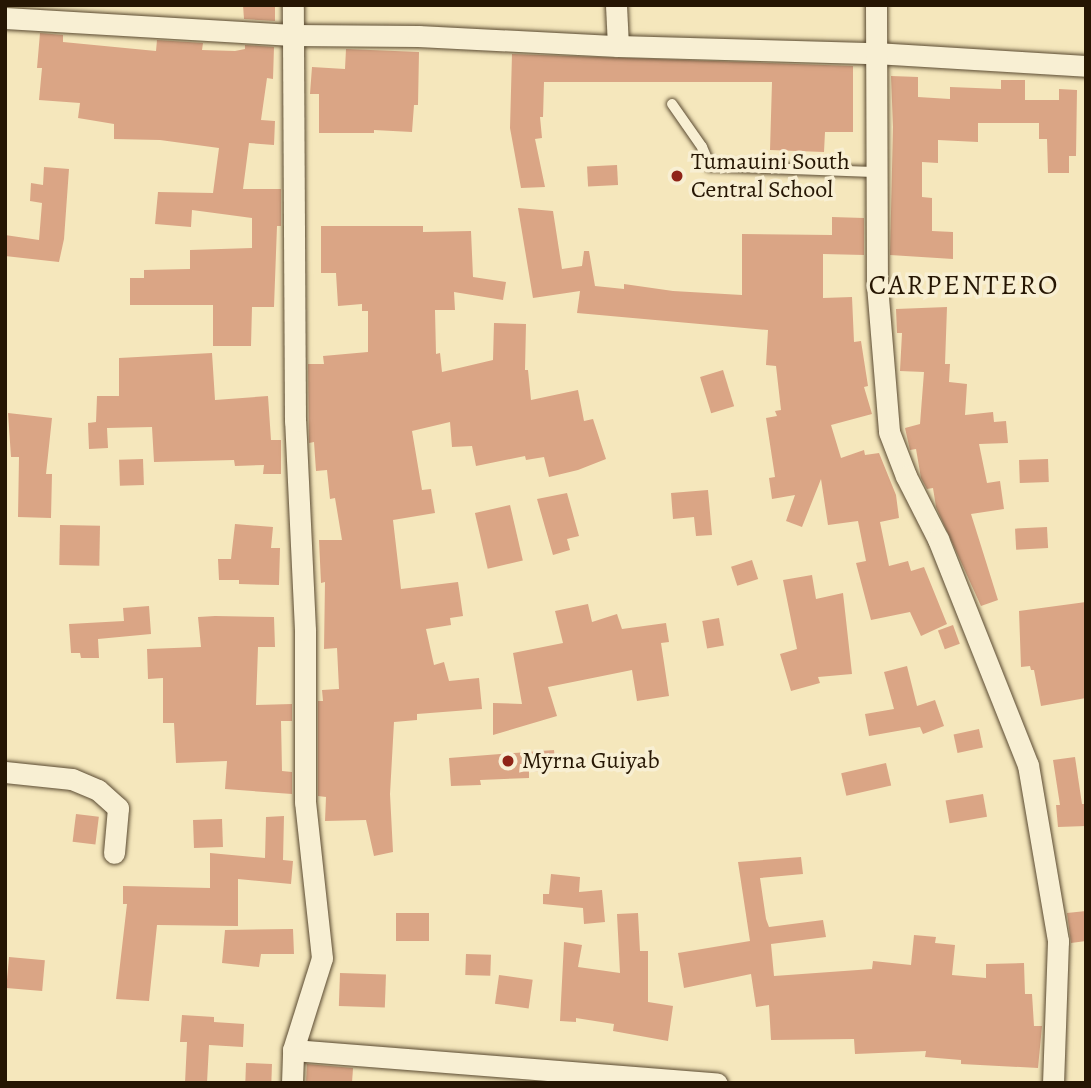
<!DOCTYPE html>
<style>
body{margin:0}
#map{position:relative;width:1091px;height:1088px;overflow:hidden;background:#f5e7bc;font-family:Alegreya,serif}
div>[style]{position:absolute}
.building>*{inset:0;background:#daa585;transform-origin:0 0}
.roads{filter:drop-shadow(0 0 2px #5a4a31) drop-shadow(0 0 2px #5a4a31)}
.lane>*{height:10px;margin:-5px;padding:0 5px;transform-origin:5px;border-radius:5px;background:#f8efd3}
.street>*{height:21px;margin:-10.5px;padding:0 10.5px;transform-origin:10.5px;border-radius:10.5px;background:#f8efd3}
.dots>*{width:19px;height:19px;translate:-50% -50%;box-sizing:border-box;border:4px solid #f8efd3;border-radius:50%}
span{translate:-50% -50%;white-space:nowrap;text-align:center;line-height:1.15;-webkit-text-stroke:7px #f8efd3;paint-order:stroke}
.poi-label{font-size:24px;color:#261603}
.left{translate:0 -50%;text-align:left}
.quarter-label{font-size:28px;color:#261603;letter-spacing:2px}
.frame{position:absolute;inset:0;border:7px solid #261603;pointer-events:none}
</style>
<div id="map">
<div class="building">
<i style="clip-path:polygon(243px 5px,275px 5px,275px 21px,244px 19px)"></i>
<i style="clip-path:polygon(40px 33px,63px 35px,63px 42px,156px 51px,157px 40px,203px 43px,202px 50px,235px 51px,245px 49px,245px 45px,274px 47px,273px 79px,267px 78px,261px 120px,275px 121px,274px 145px,249px 143px,243px 189px,281px 189px,281px 226px,277px 226px,274px 307px,252px 307px,251px 346px,213px 346px,213px 305px,130px 305px,130px 278px,144px 278px,144px 270px,190px 269px,190px 250px,252px 248px,252px 218px,192px 210px,191px 227px,155px 224px,158px 192px,213px 193px,219px 148px,160px 140px,114px 139px,114px 124px,78px 118px,80px 103px,39px 100px,42px 68px,37px 68px)"></i>
<i style="clip-path:polygon(346px 49px,419px 52px,418px 105px,414px 105px,412px 132px,374px 130px,374px 133px,319px 133px,319px 94px,310px 94px,312px 67px,345px 69px)"></i>
<i style="clip-path:polygon(512px 54px,853px 66px,853px 132px,825px 132px,824px 152px,770px 150px,772px 82px,544px 82px,543px 117px,540px 117px,542px 138px,535px 139px,545px 187px,521px 188px,510px 128px)"></i>
<i style="clip-path:polygon(891px 76px,918px 77px,918px 97px,950px 99px,950px 87px,1001px 89px,1001px 80px,1025px 80px,1025px 100px,1059px 100px,1059px 89px,1077px 90px,1076px 156px,1069px 156px,1069px 173px,1048px 173px,1047px 139px,1039px 139px,1039px 123px,978px 123px,978px 142px,938px 140px,938px 163px,922px 162px,922px 197px,932px 198px,932px 231px,953px 232px,953px 259px,890px 255px,893px 127px)"></i>
<i style="left:617px;top:165px;width:20px;height:30px;rotate:87deg"></i>
<i style="clip-path:polygon(44px 167px,69px 169px,64px 239px,59px 262px,5px 256px,5px 235px,39px 240px,42px 203px,30px 201px,31px 183px,43px 185px)"></i>
<i style="clip-path:polygon(518px 208px,553px 211px,562px 269px,582px 266px,584px 251px,589px 251px,595px 286px,624px 289px,624px 284px,673px 291px,742px 295px,742px 234px,832px 235px,832px 217px,864px 218px,864px 255px,823px 254px,823px 298px,852px 297px,854px 342px,861px 341px,868px 386px,864px 387px,872px 414px,831px 425px,841px 458px,864px 450px,865px 455px,879px 453px,896px 495px,899px 518px,880px 522px,889px 566px,908px 561px,911px 571px,924px 567px,947px 624px,921px 636px,910px 612px,871px 620px,856px 563px,866px 561px,858px 521px,828px 525px,821px 479px,802px 527px,786px 521px,795px 495px,772px 499px,769px 478px,775px 477px,766px 418px,777px 416px,775px 411px,781px 410px,776px 366px,766px 365px,768px 330px,577px 313px,580px 291px,533px 298px)"></i>
<i style="clip-path:polygon(321px 226px,423px 226px,423px 232px,471px 231px,473px 277px,506px 282px,503px 300px,454px 292px,455px 310px,435px 310px,436px 354px,440px 353px,442px 372px,493px 360px,494px 323px,526px 324px,525px 370px,528px 370px,531px 400px,578px 390px,584px 421px,593px 419px,606px 459px,578px 470px,549px 477px,544px 457px,526px 460px,525px 456px,476px 466px,472px 446px,452px 447px,450px 422px,412px 431px,422px 490px,431px 489px,435px 513px,393px 520px,401px 589px,458px 582px,463px 616px,450px 618px,451px 625px,426px 629px,434px 665px,444px 662px,449px 681px,479px 678px,482px 709px,417px 714px,417px 720px,394px 722px,390px 794px,393px 852px,374px 856px,366px 820px,325px 821px,326px 797px,318px 796px,318px 701px,323px 701px,322px 690px,339px 689px,337px 648px,324px 649px,325px 582px,321px 583px,319px 540px,342px 540px,335px 498px,330px 499px,327px 470px,316px 471px,314px 442px,309px 443px,308px 364px,324px 364px,323px 356px,368px 352px,368px 311px,362px 311px,362px 304px,338px 306px,336px 273px,321px 273px)"></i>
<i style="clip-path:polygon(947px 307px,945px 364px,950px 364px,949px 382px,967px 384px,965px 415px,993px 412px,994px 422px,1006px 421px,1008px 443px,979px 444px,987px 483px,1000px 481px,1004px 509px,971px 514px,998px 600px,981px 606px,936px 507px,933px 488px,927px 489px,921px 478px,916px 449px,910px 450px,905px 428px,920px 424px,924px 372px,900px 371px,902px 333px,897px 333px,896px 309px)"></i>
<i style="clip-path:polygon(212px 353px,215px 400px,268px 396px,271px 440px,281px 440px,281px 474px,263px 474px,264px 465px,235px 466px,234px 460px,154px 462px,152px 427px,107px 428px,108px 448px,89px 449px,88px 423px,96px 422px,97px 396px,119px 396px,119px 358px)"></i>
<i style="left:723px;top:370px;width:38px;height:24px;rotate:73deg"></i>
<i style="clip-path:polygon(8px 413px,52px 418px,46px 474px,52px 474px,51px 518px,18px 517px,19px 457px,11px 457px)"></i>
<i style="left:143px;top:459px;width:26px;height:24px;rotate:88deg"></i>
<i style="left:1048px;top:459px;width:23px;height:29px;rotate:88deg"></i>
<i style="clip-path:polygon(708px 490px,712px 535px,696px 536px,694px 517px,673px 519px,671px 493px)"></i>
<i style="clip-path:polygon(567px 493px,579px 536px,567px 539px,570px 550px,553px 555px,537px 499px)"></i>
<i style="left:510px;top:505px;width:57px;height:36px;rotate:77deg"></i>
<i style="clip-path:polygon(235px 524px,273px 527px,271px 548px,280px 548px,279px 585px,239px 584px,239px 580px,219px 580px,218px 559px,231px 559px)"></i>
<i style="left:60px;top:525px;width:40px;height:40px;rotate:1deg"></i>
<i style="left:1047px;top:527px;width:21px;height:32px;rotate:87deg"></i>
<i style="left:752px;top:560px;width:20px;height:22px;rotate:72deg"></i>
<i style="clip-path:polygon(812px 575px,816px 599px,843px 593px,852px 674px,818px 677px,820px 683px,791px 691px,780px 654px,797px 649px,783px 580px)"></i>
<i style="clip-path:polygon(1086px 602px,1086px 698px,1041px 706px,1034px 670px,1031px 670px,1030px 666px,1021px 667px,1019px 611px)"></i>
<i style="clip-path:polygon(588px 604px,592px 622px,617px 614px,622px 629px,666px 623px,669px 642px,661px 643px,669px 696px,637px 701px,632px 670px,548px 687px,557px 716px,493px 735px,493px 703px,522px 704px,513px 653px,563px 643px,555px 611px)"></i>
<i style="clip-path:polygon(149px 606px,151px 634px,98px 639px,99px 658px,81px 658px,80px 653px,71px 653px,69px 624px,124px 621px,123px 608px)"></i>
<i style="clip-path:polygon(215px 616px,274px 617px,275px 647px,258px 647px,256px 705px,292px 704px,292px 721px,281px 721px,282px 771px,292px 772px,292px 794px,225px 789px,227px 761px,176px 763px,174px 723px,163px 723px,163px 678px,148px 679px,147px 649px,201px 647px,198px 617px)"></i>
<i style="left:719px;top:618px;width:28px;height:17px;rotate:80deg"></i>
<i style="left:953px;top:625px;width:20px;height:16px;rotate:70deg"></i>
<i style="clip-path:polygon(907px 666px,917px 706px,935px 700px,944px 726px,923px 734px,920px 727px,869px 736px,865px 714px,894px 709px,884px 672px)"></i>
<i style="left:979px;top:729px;width:19px;height:26px;rotate:78deg"></i>
<i style="clip-path:polygon(554px 750px,556px 770px,529px 772px,529px 778px,480px 780px,481px 785px,451px 786px,449px 758px)"></i>
<i style="clip-path:polygon(1075px 757px,1082px 804px,1086px 804px,1086px 826px,1058px 827px,1056px 805px,1060px 805px,1053px 760px)"></i>
<i style="left:886px;top:763px;width:23px;height:46px;rotate:77deg"></i>
<i style="left:983px;top:794px;width:23px;height:38px;rotate:80deg"></i>
<i style="left:76px;top:814px;width:23px;height:28px;rotate:7deg"></i>
<i style="clip-path:polygon(284px 816px,283px 860px,293px 861px,291px 884px,238px 879px,238px 926px,157px 925px,149px 1001px,116px 999px,127px 904px,123px 904px,123px 886px,210px 888px,210px 853px,265px 858px,266px 817px)"></i>
<i style="left:222px;top:819px;width:28px;height:29px;rotate:88deg"></i>
<i style="clip-path:polygon(801px 857px,803px 874px,760px 878px,766px 919px,769px 927px,823px 920px,826px 937px,771px 944px,774px 976px,872px 969px,873px 961px,911px 965px,914px 935px,936px 937px,935px 943px,955px 945px,952px 975px,986px 978px,986px 964px,1024px 963px,1025px 994px,1032px 994px,1034px 1026px,1042px 1026px,1038px 1068px,961px 1064px,961px 1060px,925px 1057px,926px 1051px,855px 1054px,854px 1039px,771px 1040px,769px 1005px,756px 1007px,751px 974px,684px 988px,678px 953px,750px 941px,738px 862px)"></i>
<i style="clip-path:polygon(551px 874px,580px 877px,579px 892px,602px 890px,605px 922px,584px 924px,583px 908px,543px 904px,543px 894px,549px 894px)"></i>
<i style="clip-path:polygon(1086px 911px,1086px 941px,1071px 943px,1067px 913px)"></i>
<i style="left:429px;top:913px;width:28px;height:33px;rotate:90deg"></i>
<i style="clip-path:polygon(638px 913px,640px 951px,648px 951px,648px 1002px,673px 1006px,668px 1041px,613px 1031px,614px 1024px,576px 1018px,576px 1022px,560px 1021px,564px 942px,582px 945px,578px 967px,620px 973px,617px 914px)"></i>
<i style="clip-path:polygon(293px 929px,294px 954px,261px 954px,259px 967px,222px 963px,225px 930px)"></i>
<i style="left:466px;top:954px;width:25px;height:21px;rotate:2deg"></i>
<i style="left:9px;top:957px;width:36px;height:31px;rotate:5deg"></i>
<i style="left:340px;top:973px;width:46px;height:33px;rotate:2deg"></i>
<i style="left:499px;top:975px;width:34px;height:29px;rotate:8deg"></i>
<i style="clip-path:polygon(182px 1015px,214px 1017px,214px 1022px,244px 1024px,243px 1047px,209px 1045px,207px 1083px,185px 1083px,187px 1042px,180px 1042px)"></i>
<i style="left:246px;top:1063px;width:26px;height:20px;rotate:2deg"></i>
<i style="clip-path:polygon(307px 1064px,353px 1068px,352px 1083px,306px 1083px)"></i>
</div>
<div class="roads">
<div class="lane">
<i style="left:672px;top:104px;width:52px;rotate:55.1deg"></i>
<i style="left:702px;top:147px;width:21px;rotate:67deg"></i>
<i style="left:710px;top:166px;width:165px;rotate:2.1deg"></i>
</div>
<div class="street">
<i style="left:616px;top:5px;width:41px;rotate:87.2deg"></i>
<i style="left:618px;top:46px;width:257px;rotate:1.6deg"></i>
<i style="left:875px;top:53px;width:211px;rotate:3.5deg"></i>
<i style="left:876px;top:5px;width:280px;rotate:89.8deg"></i>
<i style="left:877px;top:285px;width:147px;rotate:85.3deg"></i>
<i style="left:889px;top:432px;width:47px;rotate:68.9deg"></i>
<i style="left:906px;top:476px;width:71px;rotate:63.1deg"></i>
<i style="left:938px;top:539px;width:243px;rotate:68.3deg"></i>
<i style="left:1028px;top:765px;width:179px;rotate:80.3deg"></i>
<i style="left:1058px;top:941px;width:142px;rotate:92deg"></i>
<i style="left:5px;top:18px;width:288px;rotate:3.4deg"></i>
<i style="left:292px;top:35px;width:126px;rotate:0.5deg"></i>
<i style="left:418px;top:36px;width:200px;rotate:2.9deg"></i>
<i style="left:5px;top:772px;width:67px;rotate:6deg"></i>
<i style="left:72px;top:779px;width:28px;rotate:23deg"></i>
<i style="left:98px;top:790px;width:27px;rotate:42deg"></i>
<i style="left:118px;top:808px;width:45px;rotate:95.1deg"></i>
<i style="left:293px;top:1050px;width:425px;rotate:4.5deg"></i>
<i style="left:292px;top:1083px;width:33px;rotate:-88deg"></i>
<i style="left:293px;top:1050px;width:96px;rotate:-72.5deg"></i>
<i style="left:322px;top:958px;width:157px;rotate:-96.2deg"></i>
<i style="left:305px;top:802px;width:172px;rotate:-90deg"></i>
<i style="left:305px;top:630px;width:209px;rotate:-92.7deg"></i>
<i style="left:295px;top:421px;width:416px;rotate:-90.3deg"></i>
</div>
</div>
<div class="dots">
<i style="left:677px;top:176px;background:#8f2418"></i>
<i style="left:508px;top:761px;background:#8f2418"></i>
</div>
<div class="poi-label">
<span class="left" style="left:691px;top:176px">Tumauini South<br>Central School</span>
<span class="left" style="left:522px;top:761px">Myrna Guiyab</span>
</div>
<div class="quarter-label">
<span style="left:964px;top:285px">CARPENTERO</span>
</div>
<div class="frame"></div>
</div>
